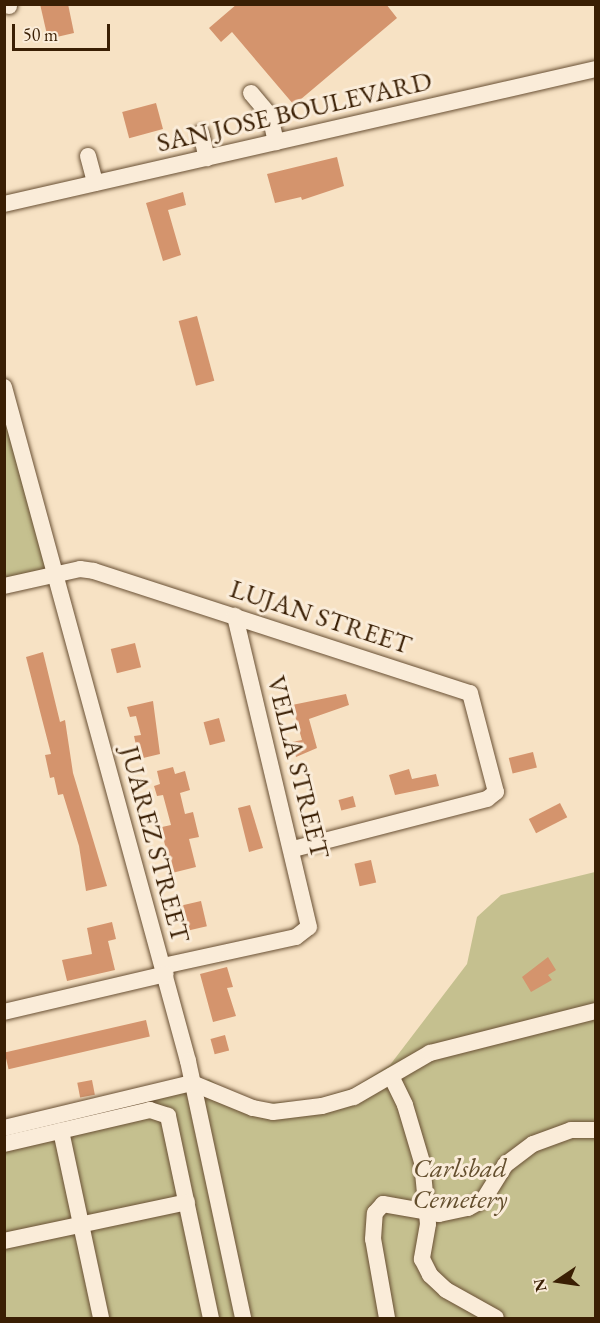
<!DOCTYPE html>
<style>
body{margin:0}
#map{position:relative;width:600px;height:1323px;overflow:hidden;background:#f7e2c4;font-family:"EB Garamond",serif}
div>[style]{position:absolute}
.green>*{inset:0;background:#c5c08f}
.building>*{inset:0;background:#d4946d;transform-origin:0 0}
.roads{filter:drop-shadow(0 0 2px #695034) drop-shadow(0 0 2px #695034)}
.minor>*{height:16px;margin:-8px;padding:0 8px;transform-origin:8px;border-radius:8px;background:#faecd9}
span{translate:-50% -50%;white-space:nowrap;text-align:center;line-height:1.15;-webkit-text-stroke:6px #faecd9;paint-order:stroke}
.street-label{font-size:27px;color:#3a1f04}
.park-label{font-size:27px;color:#644f2e;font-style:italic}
.frame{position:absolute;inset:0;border:6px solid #3a1f04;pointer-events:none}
.north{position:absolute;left:528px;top:1251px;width:60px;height:60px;-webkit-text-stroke:4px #faecd9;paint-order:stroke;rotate:257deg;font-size:16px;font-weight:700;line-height:24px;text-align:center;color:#3a1f04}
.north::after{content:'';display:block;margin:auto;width:21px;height:27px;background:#3a1f04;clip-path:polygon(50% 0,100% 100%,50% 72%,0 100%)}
.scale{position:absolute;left:12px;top:24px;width:98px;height:27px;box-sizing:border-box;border:3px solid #3a1f04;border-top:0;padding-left:8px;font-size:18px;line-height:21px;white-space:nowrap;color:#3a1f04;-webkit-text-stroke:4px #faecd9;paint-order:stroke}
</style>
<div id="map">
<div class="green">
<i style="clip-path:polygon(4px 387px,55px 575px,4px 586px)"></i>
<i style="clip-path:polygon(595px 872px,595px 1318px,5px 1318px,4px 1128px,209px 1079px,234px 1096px,266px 1103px,313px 1100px,353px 1088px,390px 1065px,467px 964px,477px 917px,501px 895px)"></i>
</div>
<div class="building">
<i style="clip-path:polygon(40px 4px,68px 4px,74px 33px,48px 39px)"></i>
<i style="clip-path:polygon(237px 4px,386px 4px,397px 18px,294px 105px,232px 32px,221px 42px,209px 28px)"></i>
<i style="left:156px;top:103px;width:27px;height:35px;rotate:75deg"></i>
<i style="clip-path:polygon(337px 157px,344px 186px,302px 200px,301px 197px,275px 203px,267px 174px)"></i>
<i style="clip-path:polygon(183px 192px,186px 205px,168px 210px,181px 255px,163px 261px,146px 203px)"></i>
<i style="left:197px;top:316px;width:67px;height:19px;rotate:75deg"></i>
<i style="left:135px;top:643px;width:25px;height:25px;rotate:76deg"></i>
<i style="clip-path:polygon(43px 652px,60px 722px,65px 720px,73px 773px,107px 886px,86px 891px,79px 846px,63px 794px,58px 795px,54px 777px,50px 778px,45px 755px,51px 754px,26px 657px)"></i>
<i style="clip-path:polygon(346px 694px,349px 705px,309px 719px,317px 748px,296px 757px,292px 742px,302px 740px,292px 705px)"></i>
<i style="clip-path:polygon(153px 701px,160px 754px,139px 759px,134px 736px,141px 735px,136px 716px,130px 717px,127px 707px)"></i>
<i style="left:219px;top:718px;width:24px;height:16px;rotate:75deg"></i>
<i style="left:533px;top:752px;width:16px;height:25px;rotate:76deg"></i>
<i style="clip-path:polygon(173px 767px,175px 774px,185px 771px,190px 790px,180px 793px,185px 814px,193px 812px,199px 837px,189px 839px,196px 867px,172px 873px,162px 833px,162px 827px,171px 825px,163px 795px,157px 796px,154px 786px,160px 784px,157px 771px)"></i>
<i style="clip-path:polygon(409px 769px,412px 779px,436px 774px,439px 786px,395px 795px,389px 775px)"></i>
<i style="left:353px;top:796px;width:11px;height:15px;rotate:75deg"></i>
<i style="left:560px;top:803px;width:16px;height:35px;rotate:63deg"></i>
<i style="clip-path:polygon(250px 805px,263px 848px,249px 852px,238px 808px)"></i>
<i style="left:371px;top:860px;width:23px;height:17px;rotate:77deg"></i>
<i style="left:201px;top:901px;width:26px;height:20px;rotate:77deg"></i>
<i style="clip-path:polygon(112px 922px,116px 939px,108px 941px,115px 970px,67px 981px,62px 960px,92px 954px,87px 928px)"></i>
<i style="clip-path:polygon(548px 957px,556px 970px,548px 975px,552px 980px,531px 992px,522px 977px)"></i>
<i style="clip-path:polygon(227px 967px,233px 987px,227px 988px,236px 1016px,213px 1022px,200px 974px)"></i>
<i style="left:146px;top:1020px;width:17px;height:145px;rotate:77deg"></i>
<i style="left:225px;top:1035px;width:16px;height:15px;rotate:75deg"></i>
<i style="left:92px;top:1080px;width:15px;height:15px;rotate:79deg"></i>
</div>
<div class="roads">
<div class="minor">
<i style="left:9px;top:4px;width:2px;rotate:90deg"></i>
<i style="left:251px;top:93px;width:30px;rotate:50deg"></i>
<i style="left:270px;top:116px;width:27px;rotate:77deg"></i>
<i style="left:201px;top:133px;width:26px;rotate:77deg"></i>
<i style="left:88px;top:156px;width:28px;rotate:75deg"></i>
<i style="left:4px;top:204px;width:607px;rotate:-12.85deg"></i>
<i style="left:4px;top:387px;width:699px;rotate:74.73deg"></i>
<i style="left:188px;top:1061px;width:263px;rotate:77.9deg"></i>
<i style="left:4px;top:586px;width:78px;rotate:-12.6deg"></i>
<i style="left:80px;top:569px;width:14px;rotate:8deg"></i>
<i style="left:94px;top:571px;width:395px;rotate:18deg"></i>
<i style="left:470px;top:693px;width:102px;rotate:75.3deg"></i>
<i style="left:496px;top:792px;width:11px;rotate:142deg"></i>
<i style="left:487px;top:799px;width:200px;rotate:165.5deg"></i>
<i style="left:163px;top:966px;width:136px;rotate:-12.3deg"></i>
<i style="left:296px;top:937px;width:16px;rotate:-38deg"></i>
<i style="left:309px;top:927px;width:320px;rotate:-103.4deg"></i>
<i style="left:4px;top:1012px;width:166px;rotate:-13.2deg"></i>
<i style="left:391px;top:1076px;width:32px;rotate:64deg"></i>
<i style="left:405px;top:1105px;width:59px;rotate:73.4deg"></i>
<i style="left:422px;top:1162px;width:62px;rotate:84.5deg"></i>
<i style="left:428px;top:1224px;width:36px;rotate:100deg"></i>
<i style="left:422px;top:1259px;width:18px;rotate:63deg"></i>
<i style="left:430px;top:1275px;width:22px;rotate:43deg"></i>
<i style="left:446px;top:1290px;width:57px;rotate:29.2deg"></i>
<i style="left:4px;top:1128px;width:193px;rotate:-13.5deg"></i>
<i style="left:192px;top:1083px;width:66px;rotate:22.3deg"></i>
<i style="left:253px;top:1108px;width:20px;rotate:11deg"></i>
<i style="left:273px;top:1112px;width:49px;rotate:-7deg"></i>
<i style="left:322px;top:1106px;width:33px;rotate:-16deg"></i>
<i style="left:354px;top:1097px;width:88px;rotate:-30.1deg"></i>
<i style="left:430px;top:1053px;width:171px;rotate:-14.2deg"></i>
<i style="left:61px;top:1131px;width:191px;rotate:77.9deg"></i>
<i style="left:4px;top:1144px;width:150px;rotate:-13.1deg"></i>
<i style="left:150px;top:1110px;width:19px;rotate:18deg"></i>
<i style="left:168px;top:1116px;width:207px;rotate:78deg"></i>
<i style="left:4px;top:1241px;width:187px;rotate:-12deg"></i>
<i style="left:387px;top:1318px;width:80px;rotate:-100deg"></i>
<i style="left:373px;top:1239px;width:26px;rotate:-86deg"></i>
<i style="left:375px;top:1213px;width:12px;rotate:-48deg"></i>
<i style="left:383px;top:1204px;width:57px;rotate:10.1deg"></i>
<i style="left:439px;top:1214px;width:30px;rotate:-12deg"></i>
<i style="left:468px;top:1208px;width:18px;rotate:-29deg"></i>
<i style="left:484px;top:1199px;width:40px;rotate:-58deg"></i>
<i style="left:505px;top:1165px;width:35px;rotate:-37deg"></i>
<i style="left:533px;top:1144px;width:40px;rotate:-20.2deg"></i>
<i style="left:571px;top:1130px;width:25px"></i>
</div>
</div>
<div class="street-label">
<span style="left:294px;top:111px;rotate:-13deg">SAN JOSE BOULEVARD</span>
<span style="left:321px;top:616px;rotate:18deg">LUJAN STREET</span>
<span style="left:299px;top:767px;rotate:76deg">VELLA STREET</span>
<span style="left:156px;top:844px;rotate:75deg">JUAREZ STREET</span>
</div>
<div class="park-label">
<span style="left:460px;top:1183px">Carlsbad<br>Cemetery</span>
</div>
<div class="frame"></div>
<div class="north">N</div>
<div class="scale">50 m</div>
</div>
